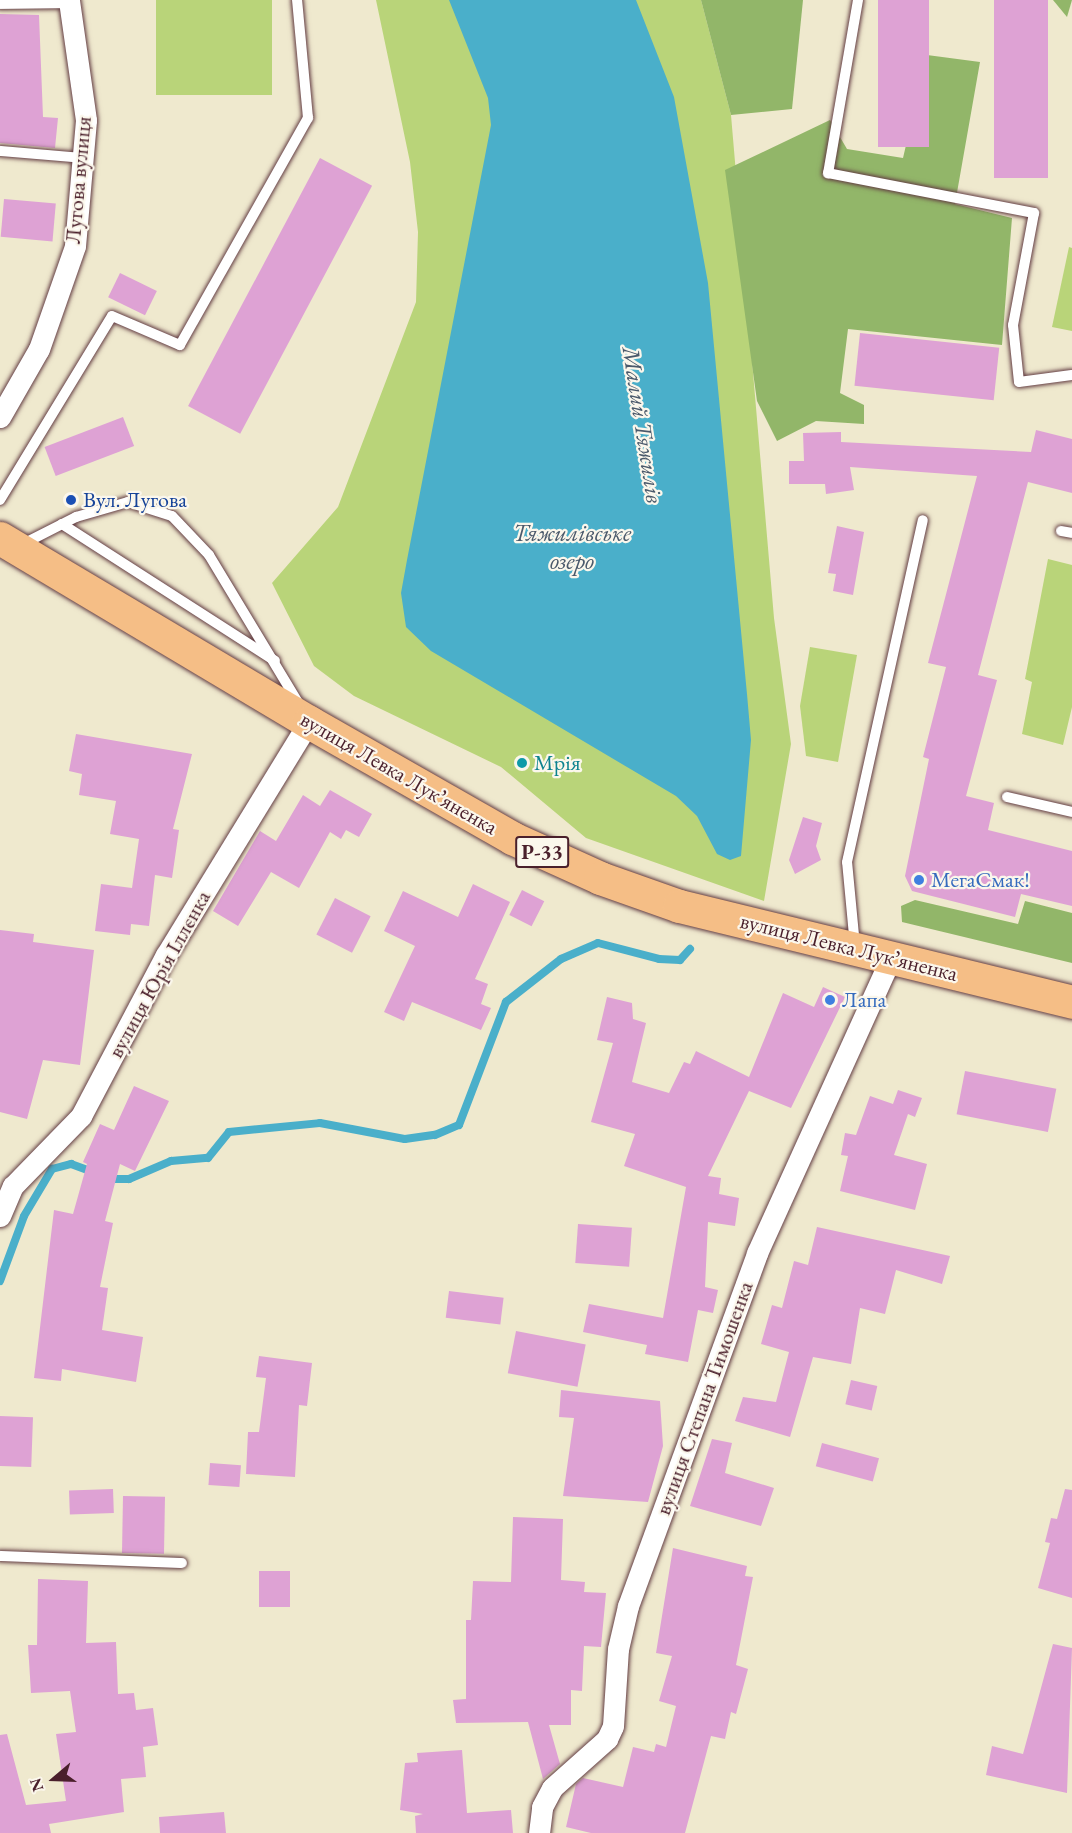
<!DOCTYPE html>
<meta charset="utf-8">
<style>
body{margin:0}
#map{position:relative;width:1072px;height:1833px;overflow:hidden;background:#efe9ce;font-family:"EB Garamond",serif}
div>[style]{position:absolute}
.green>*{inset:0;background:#b9d479;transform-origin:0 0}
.forest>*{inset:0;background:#92b669}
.water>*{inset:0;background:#4aafca}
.stream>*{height:8px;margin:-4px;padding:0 4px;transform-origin:4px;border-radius:4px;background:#4aafca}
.building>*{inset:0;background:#dea2d4;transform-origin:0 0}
.roads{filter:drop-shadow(0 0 2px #633d43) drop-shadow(0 0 2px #633d43)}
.lane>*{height:10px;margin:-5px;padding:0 5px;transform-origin:5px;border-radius:5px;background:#fff}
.street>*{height:21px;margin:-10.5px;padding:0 10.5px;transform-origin:10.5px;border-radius:10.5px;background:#fff}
.primary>*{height:33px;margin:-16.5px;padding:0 16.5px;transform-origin:16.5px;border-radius:16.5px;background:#f5be86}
.dots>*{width:16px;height:16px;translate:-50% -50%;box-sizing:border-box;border:3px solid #fbf7ec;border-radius:50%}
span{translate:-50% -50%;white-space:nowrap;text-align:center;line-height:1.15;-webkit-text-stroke:4.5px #fbf7ec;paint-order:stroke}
.shield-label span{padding:2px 4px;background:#fbf7ec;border:2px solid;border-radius:4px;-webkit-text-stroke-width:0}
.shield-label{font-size:21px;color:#4a1f2b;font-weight:700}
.street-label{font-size:22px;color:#4a1f2b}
.transit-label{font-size:22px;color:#164399}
.left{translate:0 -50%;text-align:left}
.culture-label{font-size:22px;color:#0d838f}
.shop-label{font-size:22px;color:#366cbe}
.water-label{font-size:24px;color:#4a596b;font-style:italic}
.north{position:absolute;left:24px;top:1749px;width:60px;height:60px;-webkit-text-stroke:4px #fbf7ec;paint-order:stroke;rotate:251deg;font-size:16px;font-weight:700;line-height:24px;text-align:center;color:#4a1f2b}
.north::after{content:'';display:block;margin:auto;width:21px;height:27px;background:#4a1f2b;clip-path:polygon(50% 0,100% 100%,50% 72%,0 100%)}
</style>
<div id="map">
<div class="green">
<i style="left:156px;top:0;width:116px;height:95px"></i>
<i style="clip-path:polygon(376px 0,701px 0,731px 115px,774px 618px,791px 744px,764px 901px,586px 838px,501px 767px,354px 696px,314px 666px,272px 583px,338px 507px,416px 302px,418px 232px,410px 162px)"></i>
<i style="clip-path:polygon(1069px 247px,1072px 248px,1072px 331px,1052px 327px)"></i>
<i style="clip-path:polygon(1048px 559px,1072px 565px,1072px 707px,1063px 745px,1022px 734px,1032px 682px,1025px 679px)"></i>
<i style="clip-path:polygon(810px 647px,857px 655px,838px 762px,806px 756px,800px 706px)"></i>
</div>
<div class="forest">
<i style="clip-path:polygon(701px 0,803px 0,792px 109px,731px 115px)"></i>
<i style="clip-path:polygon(1053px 0,1072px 0,1067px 17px)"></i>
<i style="clip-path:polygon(927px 55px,980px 62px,955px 204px,1012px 218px,1002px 345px,848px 329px,840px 393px,864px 405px,864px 424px,816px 421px,777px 441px,757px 401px,725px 170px,830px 120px,847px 149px,903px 158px)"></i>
<i style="clip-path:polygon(915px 900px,1018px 924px,1025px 901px,1072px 913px,1072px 963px,902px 922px,901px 906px)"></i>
</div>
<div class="water">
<i style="clip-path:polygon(449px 0,636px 0,674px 97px,708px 283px,747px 694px,751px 740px,741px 856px,730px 860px,717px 854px,697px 816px,676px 796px,431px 651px,406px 627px,401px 593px,407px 560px,491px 125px,488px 98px)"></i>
</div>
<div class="stream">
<i style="left:0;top:1281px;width:69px;rotate:-69.7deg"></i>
<i style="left:24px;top:1216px;width:55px;rotate:-59.2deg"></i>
<i style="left:52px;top:1169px;width:20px;rotate:-15deg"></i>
<i style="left:71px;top:1164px;width:44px;rotate:20.1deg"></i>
<i style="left:112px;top:1179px;width:17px"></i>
<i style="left:129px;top:1179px;width:46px;rotate:-23.2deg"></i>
<i style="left:171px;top:1161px;width:37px;rotate:-5deg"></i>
<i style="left:208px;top:1158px;width:33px;rotate:-51deg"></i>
<i style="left:229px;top:1132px;width:91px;rotate:-5.6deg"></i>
<i style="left:320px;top:1123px;width:86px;rotate:10.7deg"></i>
<i style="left:405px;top:1139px;width:30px;rotate:-8deg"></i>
<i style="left:435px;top:1135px;width:26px;rotate:-23deg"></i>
<i style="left:459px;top:1125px;width:132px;rotate:-69.1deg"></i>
<i style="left:506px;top:1002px;width:70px;rotate:-38deg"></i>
<i style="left:561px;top:959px;width:40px;rotate:-23.4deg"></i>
<i style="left:598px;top:943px;width:63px;rotate:14.7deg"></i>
<i style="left:659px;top:959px;width:21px;rotate:3deg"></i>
<i style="left:680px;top:960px;width:15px;rotate:-48deg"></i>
</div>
<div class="building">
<i style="left:878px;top:0;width:51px;height:147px"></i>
<i style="left:994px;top:0;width:54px;height:178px"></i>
<i style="clip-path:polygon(0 14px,39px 15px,43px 117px,58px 118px,55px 148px,0 143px)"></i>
<i style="left:320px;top:158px;width:59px;height:281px;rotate:28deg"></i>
<i style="left:4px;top:199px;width:52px;height:38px;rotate:5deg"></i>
<i style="left:120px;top:273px;width:41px;height:27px;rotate:26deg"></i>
<i style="left:860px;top:333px;width:140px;height:53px;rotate:6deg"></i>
<i style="left:123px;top:417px;width:31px;height:84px;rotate:69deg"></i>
<i style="clip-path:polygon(1036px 430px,1072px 439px,1072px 493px,1028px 482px,978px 675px,997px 680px,966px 796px,994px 803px,988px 830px,1072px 851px,1072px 906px,1021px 894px,1015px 917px,912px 891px,905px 876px,929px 759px,923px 757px,946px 667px,928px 663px,977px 476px,850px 467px,854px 490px,826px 494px,825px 484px,789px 484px,789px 461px,804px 461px,803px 433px,841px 432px,841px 442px,1031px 452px)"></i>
<i style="clip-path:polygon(837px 526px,864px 532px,853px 595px,833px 591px,836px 574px,828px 573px)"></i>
<i style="clip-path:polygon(76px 734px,192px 754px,173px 829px,179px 830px,172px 878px,155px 875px,149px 926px,131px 924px,130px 935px,95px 931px,101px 884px,132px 888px,139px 839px,110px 834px,116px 801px,79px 795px,82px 774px,69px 771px)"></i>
<i style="clip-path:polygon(330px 790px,372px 814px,359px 837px,346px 830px,341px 839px,330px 832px,299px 888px,271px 872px,238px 926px,213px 911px,260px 831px,276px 841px,303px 795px,320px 806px)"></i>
<i style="clip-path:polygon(803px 817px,822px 823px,816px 846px,821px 860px,795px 874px,789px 860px)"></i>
<i style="clip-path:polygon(473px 884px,510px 902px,475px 979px,488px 984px,481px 1004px,491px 1008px,481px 1030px,412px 1002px,404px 1021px,384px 1012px,415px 946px,384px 931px,403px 891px,458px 917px)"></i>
<i style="left:522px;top:890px;width:25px;height:28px;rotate:27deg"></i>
<i style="left:335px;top:898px;width:40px;height:41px;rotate:27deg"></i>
<i style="clip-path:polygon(0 930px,34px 934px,33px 942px,94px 950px,80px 1065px,43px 1060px,27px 1119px,0 1112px)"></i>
<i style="clip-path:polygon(823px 987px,845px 997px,791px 1108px,749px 1091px,708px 1176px,721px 1178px,719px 1194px,739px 1198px,735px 1226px,708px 1222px,705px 1287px,718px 1290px,713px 1313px,698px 1310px,688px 1362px,645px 1354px,647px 1345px,583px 1332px,589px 1304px,663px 1318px,686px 1187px,624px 1166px,635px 1134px,591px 1122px,613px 1043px,597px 1040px,607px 997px,632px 1003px,633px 1019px,646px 1023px,632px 1082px,669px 1093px,684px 1062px,690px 1064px,696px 1051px,749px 1077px,783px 993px,814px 1007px)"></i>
<i style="left:965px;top:1071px;width:93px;height:44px;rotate:11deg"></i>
<i style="clip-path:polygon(134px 1086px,169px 1101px,135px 1171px,120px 1164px,105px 1221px,113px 1223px,100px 1287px,108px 1288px,102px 1330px,143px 1337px,136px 1382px,62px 1369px,61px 1381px,34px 1378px,54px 1210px,73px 1214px,87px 1164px,83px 1162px,100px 1124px,114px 1130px)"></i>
<i style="clip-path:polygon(898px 1090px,922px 1098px,915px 1117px,908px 1114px,894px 1155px,927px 1164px,915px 1210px,840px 1191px,848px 1156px,841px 1155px,845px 1133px,856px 1135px,870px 1096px,893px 1104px)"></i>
<i style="left:578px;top:1224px;width:54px;height:39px;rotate:4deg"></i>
<i style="clip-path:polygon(817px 1227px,950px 1256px,942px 1284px,896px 1270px,885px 1314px,860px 1308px,851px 1364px,813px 1357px,790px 1437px,735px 1421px,743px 1397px,776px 1402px,789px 1352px,761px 1344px,772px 1305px,782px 1308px,794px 1261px,808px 1265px)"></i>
<i style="left:449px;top:1291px;width:55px;height:27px;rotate:7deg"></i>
<i style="left:516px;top:1331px;width:71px;height:43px;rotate:11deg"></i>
<i style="clip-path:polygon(259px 1356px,312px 1363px,307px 1406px,299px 1405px,295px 1477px,246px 1474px,248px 1432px,259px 1432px,266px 1378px,256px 1377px)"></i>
<i style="left:851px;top:1380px;width:27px;height:25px;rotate:13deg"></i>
<i style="clip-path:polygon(561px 1390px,660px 1401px,663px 1446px,648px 1502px,563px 1496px,574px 1418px,559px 1417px)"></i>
<i style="left:0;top:1416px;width:33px;height:50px;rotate:2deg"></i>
<i style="clip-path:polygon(712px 1439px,732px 1443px,725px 1473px,774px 1488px,761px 1526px,690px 1506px)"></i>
<i style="left:822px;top:1443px;width:59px;height:24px;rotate:15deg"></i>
<i style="left:210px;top:1463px;width:31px;height:22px;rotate:4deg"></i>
<i style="left:113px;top:1489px;width:24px;height:44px;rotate:88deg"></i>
<i style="clip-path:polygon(1065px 1489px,1072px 1490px,1072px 1598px,1038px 1588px,1050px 1543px,1045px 1542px,1051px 1518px,1057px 1519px)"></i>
<i style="left:123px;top:1496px;width:42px;height:57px;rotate:1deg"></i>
<i style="clip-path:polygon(513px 1517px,563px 1519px,561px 1580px,585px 1582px,584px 1592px,606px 1593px,601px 1647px,584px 1646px,582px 1691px,571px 1690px,571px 1725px,549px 1725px,560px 1764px,543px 1779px,528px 1722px,456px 1723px,453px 1700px,466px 1699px,466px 1620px,471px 1620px,473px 1581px,511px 1582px)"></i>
<i style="clip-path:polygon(673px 1548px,747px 1566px,745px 1576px,753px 1577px,736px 1665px,748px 1669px,736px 1714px,731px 1712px,725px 1739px,711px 1736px,685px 1833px,591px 1833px,566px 1827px,576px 1784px,583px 1778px,623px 1787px,633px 1747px,654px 1752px,656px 1744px,666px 1747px,676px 1706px,659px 1701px,672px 1656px,656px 1653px)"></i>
<i style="left:290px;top:1571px;width:36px;height:31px;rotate:90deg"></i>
<i style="clip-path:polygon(38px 1579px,88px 1581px,86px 1643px,116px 1642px,118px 1694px,134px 1693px,136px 1710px,153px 1708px,158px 1745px,143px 1747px,146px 1777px,121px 1779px,124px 1812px,49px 1824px,51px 1833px,0 1833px,0 1735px,7px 1734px,26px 1805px,66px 1801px,56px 1734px,76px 1732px,70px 1691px,31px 1693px,28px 1645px,37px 1645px)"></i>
<i style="clip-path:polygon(1053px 1644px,1072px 1648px,1067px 1793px,986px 1775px,992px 1746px,1023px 1754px)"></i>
<i style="clip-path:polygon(462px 1750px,467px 1813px,511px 1810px,513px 1833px,416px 1833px,415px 1816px,423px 1814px,400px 1810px,405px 1763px,418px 1762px,417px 1753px)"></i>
<i style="clip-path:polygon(224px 1812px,226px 1833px,160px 1833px,159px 1817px)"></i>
</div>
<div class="roads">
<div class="lane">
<i style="left:858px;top:0;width:176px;rotate:99.8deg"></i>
<i style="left:828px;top:173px;width:210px;rotate:11deg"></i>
<i style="left:1034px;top:213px;width:114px;rotate:100.6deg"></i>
<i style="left:1013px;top:325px;width:57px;rotate:84deg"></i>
<i style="left:1019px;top:382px;width:53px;rotate:-7.5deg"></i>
<i style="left:0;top:4px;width:70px;rotate:-0.8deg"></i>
<i style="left:0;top:151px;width:83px;rotate:4.8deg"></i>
<i style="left:0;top:500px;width:215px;rotate:-58.7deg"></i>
<i style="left:112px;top:316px;width:74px;rotate:23.1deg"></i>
<i style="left:180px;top:345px;width:261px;rotate:-60.6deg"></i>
<i style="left:308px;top:118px;width:119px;rotate:-95.3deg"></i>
<i style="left:62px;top:524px;width:253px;rotate:32.7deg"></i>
<i style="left:1061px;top:531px;width:11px;rotate:10deg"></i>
<i style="left:21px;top:545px;width:62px;rotate:-27deg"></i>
<i style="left:76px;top:517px;width:54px;rotate:-16.1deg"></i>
<i style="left:128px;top:502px;width:46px;rotate:17.7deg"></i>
<i style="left:172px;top:516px;width:54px;rotate:46.5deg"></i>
<i style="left:209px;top:555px;width:176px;rotate:58.9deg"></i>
<i style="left:1007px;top:797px;width:67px;rotate:13deg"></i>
<i style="left:855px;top:946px;width:84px;rotate:-95.4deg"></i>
<i style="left:847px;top:862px;width:350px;rotate:-77.5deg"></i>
<i style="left:0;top:1556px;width:182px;rotate:2.2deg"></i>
</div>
<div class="street">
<i style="left:0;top:417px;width:78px;rotate:-60.2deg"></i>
<i style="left:39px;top:349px;width:109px;rotate:-70.7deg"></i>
<i style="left:75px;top:246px;width:126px;rotate:-85deg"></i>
<i style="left:86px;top:120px;width:121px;rotate:-98.1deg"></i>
<i style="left:0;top:1216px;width:33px;rotate:-67deg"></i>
<i style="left:13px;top:1186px;width:98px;rotate:-45.8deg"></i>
<i style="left:81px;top:1116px;width:182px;rotate:-62.2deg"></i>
<i style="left:166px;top:955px;width:273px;rotate:-58.5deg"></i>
<i style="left:539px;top:1833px;width:26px;rotate:-83deg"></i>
<i style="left:542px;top:1807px;width:21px;rotate:-62deg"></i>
<i style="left:552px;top:1788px;width:74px;rotate:-41.7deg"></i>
<i style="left:607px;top:1739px;width:14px;rotate:-65deg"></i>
<i style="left:613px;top:1726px;width:77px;rotate:-86.3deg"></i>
<i style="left:618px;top:1649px;width:44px;rotate:-76.9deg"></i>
<i style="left:628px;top:1606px;width:376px;rotate:-69.9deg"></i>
<i style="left:757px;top:1253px;width:324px;rotate:-65.6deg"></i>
</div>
<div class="primary">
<i style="left:0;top:538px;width:360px;rotate:30.8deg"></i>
<i style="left:309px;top:722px;width:234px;rotate:29.7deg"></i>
<i style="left:512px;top:838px;width:97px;rotate:24.4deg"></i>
<i style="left:600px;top:878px;width:84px;rotate:19.5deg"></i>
<i style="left:679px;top:906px;width:405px;rotate:13.7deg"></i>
</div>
</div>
<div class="dots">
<i style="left:71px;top:500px;background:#1a4fb4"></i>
<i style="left:522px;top:763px;background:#0f9aa8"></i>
<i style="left:919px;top:880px;background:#3f7fe0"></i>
<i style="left:830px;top:1000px;background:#3f7fe0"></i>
</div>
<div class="shield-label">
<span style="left:542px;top:852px">Р-33</span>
</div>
<div class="street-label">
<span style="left:78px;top:180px;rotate:-85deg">Лугова вулиця</span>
<span style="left:399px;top:773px;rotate:30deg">вулиця Левка Лукʼяненка</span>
<span style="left:849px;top:947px;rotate:14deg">вулиця Левка Лукʼяненка</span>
<span style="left:159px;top:974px;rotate:-61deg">вулиця Юрія Іллєнка</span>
<span style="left:704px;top:1398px;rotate:-70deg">вулиця Степана Тимошенка</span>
</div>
<div class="transit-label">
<span class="left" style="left:83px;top:500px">Вул. Лугова</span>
</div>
<div class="culture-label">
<span class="left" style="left:534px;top:763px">Мрія</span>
</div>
<div class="shop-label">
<span class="left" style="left:931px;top:880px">МегаСмак!</span>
<span class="left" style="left:842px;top:1000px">Лапа</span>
</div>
<div class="water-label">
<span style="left:643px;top:425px;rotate:81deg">Малий Тяжилів</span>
<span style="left:572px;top:547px">Тяжилівське<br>озеро</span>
</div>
<div class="north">N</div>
</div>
